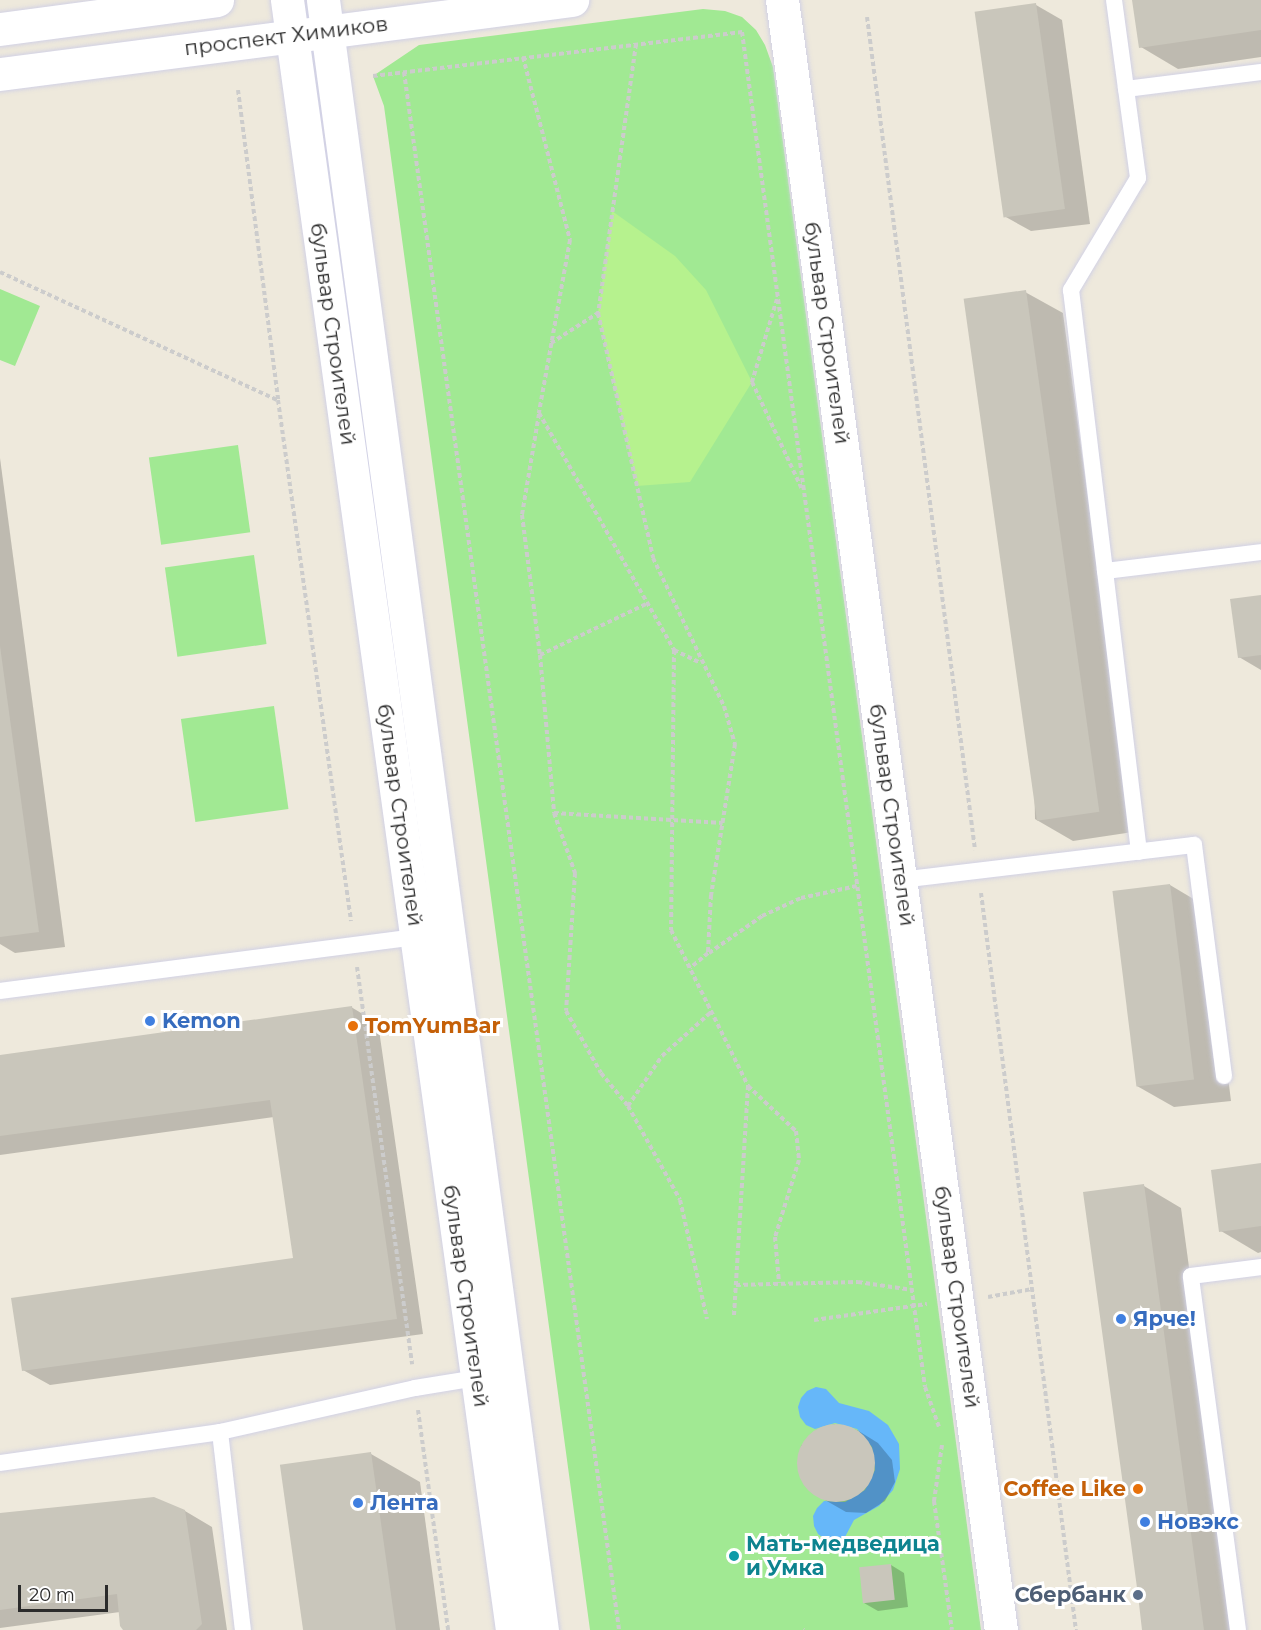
<!DOCTYPE html>
<meta charset="utf-8">
<style>
body{margin:0}
#map{position:relative;width:1261px;height:1630px;overflow:hidden;background:#eee9dc;font-family:Montserrat,sans-serif}
div>[style]{position:absolute}
.green>*{inset:0;background:#a1e993;transform-origin:0 0}
.pitch>*{inset:0;background:#b6f28e}
.water>*{inset:0;background:#66b7f9}
.shadow>*{inset:0;background:#0003}
.building>*{inset:0;background:#c9c6bb;transform-origin:0 0}
.round{border-radius:50%}
.path>*{height:4px;margin-top:-2px;transform-origin:0;background:repeating-linear-gradient(90deg,#ccc 0 4.5px,transparent 0 7.5px)}
.roads{filter:drop-shadow(0 0 2px #d1d1e5) drop-shadow(0 0 2px #d1d1e5)}
.service>*{height:16px;margin:-8px;padding:0 8px;transform-origin:8px;border-radius:8px;background:#fff}
.tertiary>*{height:33px;margin:-16.5px;padding:0 16.5px;transform-origin:16.5px;border-radius:16.5px;background:#fff}
.secondary>*{height:33px;margin:-16.5px;padding:0 16.5px;transform-origin:16.5px;border-radius:16.5px;background:#fff}
.dots>*{width:16px;height:16px;translate:-50% -50%;box-sizing:border-box;border:3px solid #fff;border-radius:50%}
span{translate:-50% -50%;white-space:nowrap;text-align:center;line-height:1.15;-webkit-text-stroke:6px #fff;paint-order:stroke}
.street-label{font-size:21px;color:#2b2b2b}
.shop-label{font-size:21px;color:#366cbe;font-weight:700}
.left{translate:0 -50%;text-align:left}
.food-label{font-size:21px;color:#c56008;font-weight:700}
.right{translate:-100% -50%;text-align:right}
.culture-label{font-size:21px;color:#0d838f;font-weight:700}
.service-label{font-size:21px;color:#4e5e75;font-weight:700}
.scale{position:absolute;left:18px;top:1585px;width:90px;height:27px;box-sizing:border-box;border:3px solid #2b2b2b;border-top:0;padding-left:8px;font-size:18px;line-height:21px;white-space:nowrap;color:#2b2b2b;-webkit-text-stroke:4px #fff;paint-order:stroke}
</style>
<div id="map">
<div class="green">
<i style="clip-path:polygon(703px 9px,725px 11px,742px 17px,756px 30px,765px 45px,773px 67px,981px 1630px,590px 1630px,384px 106px,373px 76px,419px 45px)"></i>
<i style="clip-path:polygon(0 289px,40px 306px,15px 366px,0 360px)"></i>
<i style="left:238px;top:445px;width:88px;height:90px;rotate:82deg"></i>
<i style="left:254px;top:555px;width:90px;height:90px;rotate:82deg"></i>
<i style="left:274px;top:706px;width:104px;height:94px;rotate:82deg"></i>
</div>
<div class="pitch">
<i style="clip-path:polygon(612px 211px,675px 256px,706px 290px,752px 382px,690px 482px,637px 486px,598px 313px)"></i>
</div>
<div class="water">
<i style="clip-path:polygon(816px 1387px,826px 1389px,839px 1403px,869px 1411px,888px 1425px,899px 1444px,900px 1469px,893px 1490px,879px 1506px,854px 1520px,845px 1537px,836px 1540px,826px 1540px,818px 1534px,814px 1526px,813px 1516px,817px 1508px,824px 1501px,845px 1502px,865px 1490px,875px 1470px,872px 1447px,857px 1429px,835px 1423px,815px 1429px,806px 1425px,800px 1417px,798px 1407px,801px 1398px,807px 1391px)"></i>
</div>
<div class="shadow">
<i style="clip-path:polygon(1134px 0,1261px 0,1261px 57px,1178px 69px,1141px 47px)"></i>
<i style="clip-path:polygon(1036px 5px,1062px 20px,1090px 224px,1031px 231px,1004px 216px)"></i>
<i style="clip-path:polygon(1025px 292px,1063px 313px,1133px 832px,1073px 841px,1035px 819px)"></i>
<i style="clip-path:polygon(0 458px,65px 947px,15px 953px,0 944px)"></i>
<i style="clip-path:polygon(1261px 596px,1261px 670px,1239px 657px)"></i>
<i style="clip-path:polygon(1170px 885px,1207px 907px,1231px 1101px,1174px 1107px,1137px 1086px)"></i>
<i style="clip-path:polygon(351px 1007px,378px 1023px,423px 1334px,50px 1385px,23px 1370px,294px 1260px,274px 1117px,0 1155px,0 1056px)"></i>
<i style="clip-path:polygon(1261px 1165px,1261px 1252px,1258px 1253px,1221px 1231px)"></i>
<i style="clip-path:polygon(1144px 1186px,1181px 1208px,1238px 1630px,1144px 1630px)"></i>
<i style="clip-path:polygon(835px 1424px,857px 1430px,878px 1443px,892px 1460px,895px 1482px,885px 1501px,866px 1513px,846px 1512px,825px 1500px,807px 1487px,798px 1468px,801px 1446px,816px 1430px)"></i>
<i style="clip-path:polygon(371px 1454px,420px 1482px,440px 1630px,305px 1630px)"></i>
<i style="clip-path:polygon(185px 1511px,212px 1527px,227px 1630px,125px 1630px,120px 1612px,0 1628px,0 1515px)"></i>
<i style="clip-path:polygon(891px 1565px,904px 1573px,908px 1607px,878px 1611px,864px 1603px)"></i>
</div>
<div class="building">
<i style="clip-path:polygon(1132px 0,1261px 0,1261px 30px,1139px 48px)"></i>
<i style="left:1036px;top:3px;width:208px;height:62px;rotate:82deg"></i>
<i style="left:1026px;top:290px;width:527px;height:63px;rotate:82deg"></i>
<i style="clip-path:polygon(1261px 595px,1261px 655px,1238px 658px,1230px 599px)"></i>
<i style="clip-path:polygon(0 646px,39px 932px,0 937px)"></i>
<i style="left:1170px;top:884px;width:197px;height:58px;rotate:83deg"></i>
<i style="clip-path:polygon(352px 1006px,397px 1319px,22px 1371px,11px 1298px,293px 1258px,270px 1100px,0 1136px,0 1055px)"></i>
<i style="clip-path:polygon(1261px 1163px,1261px 1226px,1219px 1232px,1211px 1170px)"></i>
<i style="clip-path:polygon(1144px 1184px,1204px 1630px,1142px 1630px,1138px 1595px,1083px 1192px)"></i>
<i class="round" style="left:797px;top:1424px;width:78px;height:78px"></i>
<i style="left:371px;top:1452px;width:180px;height:92px;rotate:82deg"></i>
<i style="clip-path:polygon(154px 1497px,185px 1510px,202px 1624px,196px 1630px,123px 1630px,120px 1626px,117px 1594px,0 1610px,0 1513px)"></i>
<i style="left:891px;top:1564px;width:36px;height:32px;rotate:84deg"></i>
</div>
<div class="path">
<i style="left:867px;top:17px;width:840px;rotate:82.61deg"></i>
<i style="left:636px;top:44px;width:272px;rotate:98deg"></i>
<i style="left:598px;top:313px;width:251px;rotate:77.3deg"></i>
<i style="left:653px;top:558px;width:164px;rotate:64.4deg"></i>
<i style="left:724px;top:706px;width:40px;rotate:74deg"></i>
<i style="left:735px;top:744px;width:153px;rotate:99deg"></i>
<i style="left:711px;top:895px;width:58px;rotate:93deg"></i>
<i style="left:708px;top:953px;width:23px;rotate:140deg"></i>
<i style="left:523px;top:57px;width:189px;rotate:75.6deg"></i>
<i style="left:570px;top:240px;width:176px;rotate:100.2deg"></i>
<i style="left:539px;top:413px;width:273px;rotate:60.3deg"></i>
<i style="left:674px;top:650px;width:280px;rotate:90.6deg"></i>
<i style="left:671px;top:930px;width:174px;rotate:63.7deg"></i>
<i style="left:748px;top:1086px;width:230px;rotate:93.5deg"></i>
<i style="left:404px;top:72px;width:1573px;rotate:82.14deg"></i>
<i style="left:373px;top:76px;width:372px;rotate:-6.8deg"></i>
<i style="left:742px;top:32px;width:1367px;rotate:82.31deg"></i>
<i style="left:925px;top:1387px;width:42px;rotate:70.7deg"></i>
<i style="left:238px;top:90px;width:313px;rotate:82.6deg"></i>
<i style="left:278px;top:400px;width:526px;rotate:82.02deg"></i>
<i style="left:0;top:272px;width:305px;rotate:24.8deg"></i>
<i style="left:777px;top:299px;width:87px;rotate:106.8deg"></i>
<i style="left:752px;top:382px;width:118px;rotate:65deg"></i>
<i style="left:551px;top:343px;width:56px;rotate:-32.6deg"></i>
<i style="left:539px;top:414px;width:102px;rotate:99.6deg"></i>
<i style="left:522px;top:515px;width:141px;rotate:82.7deg"></i>
<i style="left:540px;top:655px;width:159px;rotate:84.9deg"></i>
<i style="left:554px;top:813px;width:64px;rotate:70.7deg"></i>
<i style="left:575px;top:873px;width:138px;rotate:93.7deg"></i>
<i style="left:566px;top:1011px;width:71px;rotate:60.6deg"></i>
<i style="left:601px;top:1073px;width:43px;rotate:50.7deg"></i>
<i style="left:628px;top:1106px;width:107px;rotate:61deg"></i>
<i style="left:680px;top:1200px;width:122px;rotate:77.2deg"></i>
<i style="left:674px;top:650px;width:30px;rotate:26deg"></i>
<i style="left:540px;top:655px;width:120px;rotate:-25.7deg"></i>
<i style="left:554px;top:813px;width:169px;rotate:3.4deg"></i>
<i style="left:981px;top:893px;width:743px;rotate:82.66deg"></i>
<i style="left:709px;top:953px;width:65px;rotate:-34.9deg"></i>
<i style="left:762px;top:916px;width:43px;rotate:-24.8deg"></i>
<i style="left:801px;top:898px;width:57px;rotate:-12.1deg"></i>
<i style="left:357px;top:967px;width:401px;rotate:82.1deg"></i>
<i style="left:748px;top:1086px;width:66px;rotate:43.2deg"></i>
<i style="left:796px;top:1131px;width:29px;rotate:84deg"></i>
<i style="left:799px;top:1160px;width:81px;rotate:107.3deg"></i>
<i style="left:775px;top:1237px;width:46px;rotate:85deg"></i>
<i style="left:628px;top:1106px;width:60px;rotate:-55.8deg"></i>
<i style="left:662px;top:1056px;width:66px;rotate:-41.9deg"></i>
<i style="left:736px;top:1285px;width:122px;rotate:-1.4deg"></i>
<i style="left:858px;top:1282px;width:55px;rotate:8.4deg"></i>
<i style="left:988px;top:1297px;width:45px;rotate:-10.3deg"></i>
<i style="left:814px;top:1320px;width:114px;rotate:-8.1deg"></i>
<i style="left:418px;top:1410px;width:222px;rotate:82.2deg"></i>
<i style="left:942px;top:1445px;width:57px;rotate:98.1deg"></i>
<i style="left:934px;top:1501px;width:130px;rotate:82.1deg"></i>
<i style="left:803px;top:1629px;width:1px;rotate:45deg"></i>
</div>
<div class="roads">
<div class="service">
<i style="left:1114px;top:0;width:180px;rotate:82.3deg"></i>
<i style="left:1138px;top:178px;width:131px;rotate:120.9deg"></i>
<i style="left:1071px;top:290px;width:566px;rotate:83.1deg"></i>
<i style="left:1126px;top:89px;width:136px;rotate:-7.2deg"></i>
<i style="left:1105px;top:571px;width:157px;rotate:-6.9deg"></i>
<i style="left:900px;top:880px;width:296px;rotate:-6.8deg"></i>
<i style="left:1194px;top:845px;width:233px;rotate:82.6deg"></i>
<i style="left:0;top:991px;width:419px;rotate:-7.4deg"></i>
<i style="left:220px;top:1432px;width:199px;rotate:83.4deg"></i>
<i style="left:0;top:1463px;width:222px;rotate:-8deg"></i>
<i style="left:220px;top:1432px;width:200px;rotate:-12.7deg"></i>
<i style="left:415px;top:1388px;width:63px;rotate:-9.2deg"></i>
<i style="left:1238px;top:1630px;width:357px;rotate:-97.6deg"></i>
<i style="left:1191px;top:1276px;width:71px;rotate:-7.3deg"></i>
</div>
<div class="tertiary">
<i style="left:782px;top:0;width:1645px;rotate:82.35deg"></i>
</div>
<div class="secondary">
<i style="left:287px;top:0;width:1645px;rotate:82.14deg"></i>
<i style="left:323px;top:0;width:1645px;rotate:82.35deg"></i>
<i style="left:0;top:29px;width:219px;rotate:-7.6deg"></i>
<i style="left:0;top:74px;width:577px;rotate:-7.37deg"></i>
</div>
</div>
<div class="dots">
<i style="left:150px;top:1021px;background:#3f7fe0"></i>
<i style="left:353px;top:1026px;background:#e8710a"></i>
<i style="left:1121px;top:1319px;background:#3f7fe0"></i>
<i style="left:1138px;top:1489px;background:#e8710a"></i>
<i style="left:358px;top:1503px;background:#3f7fe0"></i>
<i style="left:1145px;top:1522px;background:#3f7fe0"></i>
<i style="left:734px;top:1556px;background:#0f9aa8"></i>
<i style="left:1138px;top:1595px;background:#5c6f8a"></i>
</div>
<div class="street-label">
<span style="left:286px;top:36px;rotate:-7deg">проспект Химиков</span>
<span style="left:827px;top:333px;rotate:82deg">бульвар Строителей</span>
<span style="left:333px;top:334px;rotate:82deg">бульвар Строителей</span>
<span style="left:400px;top:815px;rotate:82deg">бульвар Строителей</span>
<span style="left:892px;top:815px;rotate:82deg">бульвар Строителей</span>
<span style="left:466px;top:1296px;rotate:82deg">бульвар Строителей</span>
<span style="left:957px;top:1297px;rotate:82deg">бульвар Строителей</span>
</div>
<div class="shop-label">
<span class="left" style="left:162px;top:1021px">Kemon</span>
<span class="left" style="left:1133px;top:1319px">Ярче!</span>
<span class="left" style="left:370px;top:1503px">Лента</span>
<span class="left" style="left:1157px;top:1522px">Новэкс</span>
</div>
<div class="food-label">
<span class="left" style="left:365px;top:1026px">TomYumBar</span>
<span class="right" style="left:1126px;top:1489px">Coffee Like</span>
</div>
<div class="culture-label">
<span class="left" style="left:746px;top:1556px">Мать-медведица<br>и Умка</span>
</div>
<div class="service-label">
<span class="right" style="left:1126px;top:1595px">Сбербанк</span>
</div>
<div class="scale">20 m</div>
</div>
